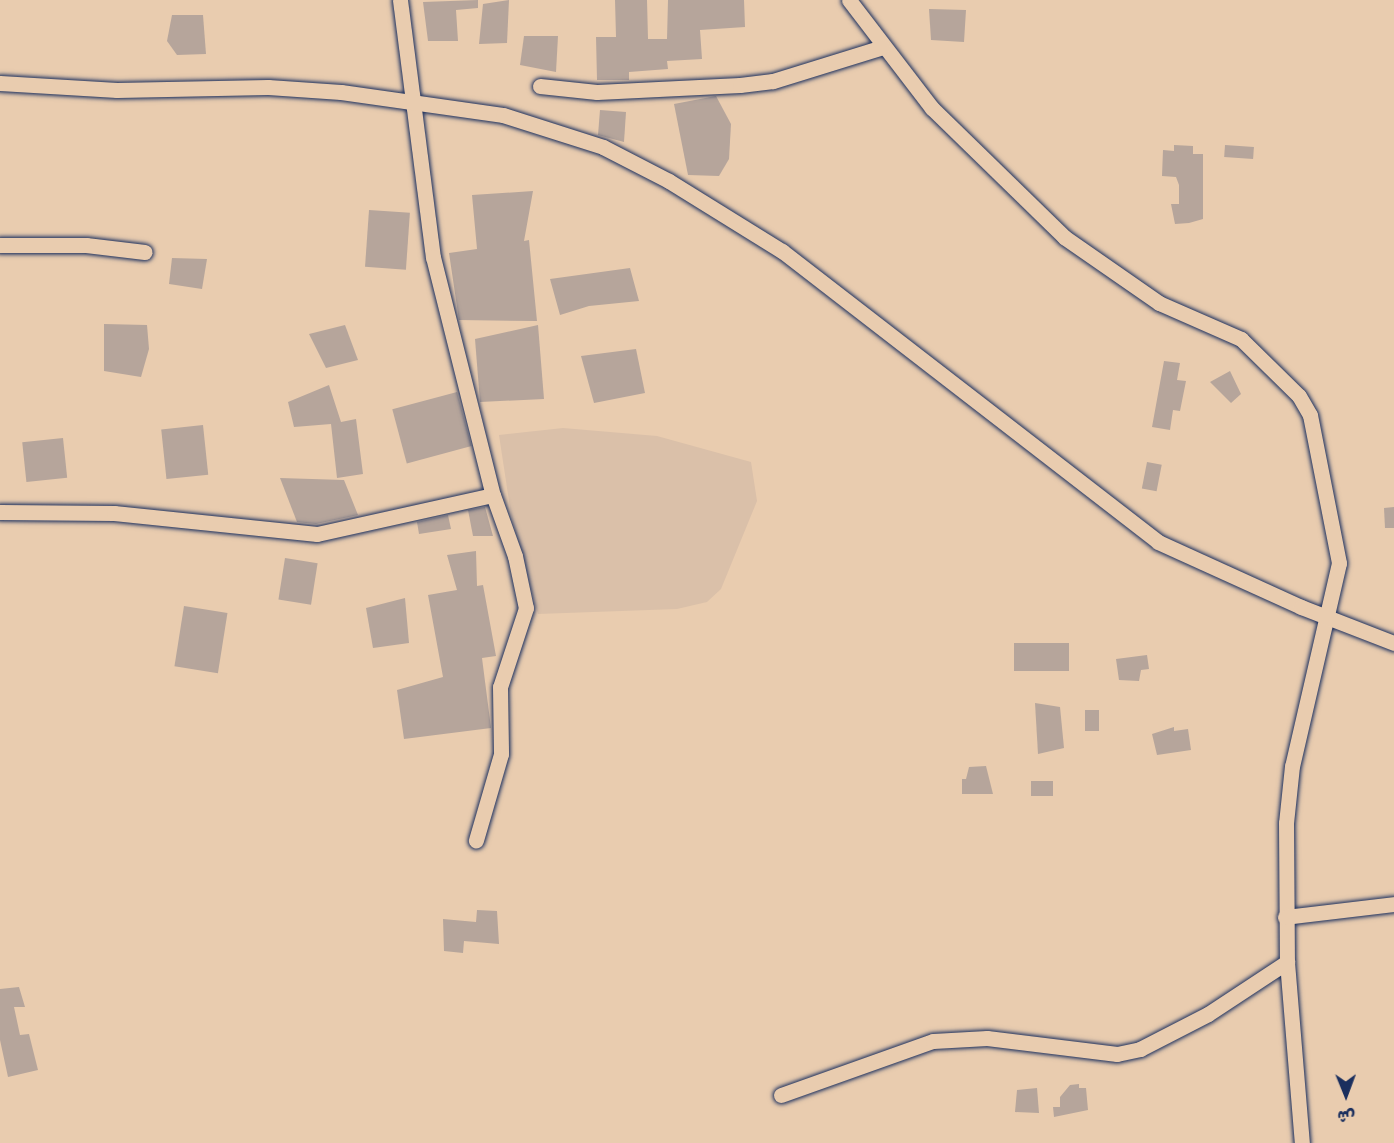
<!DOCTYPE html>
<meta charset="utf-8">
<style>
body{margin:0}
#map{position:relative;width:1394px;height:1143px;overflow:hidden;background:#e9ccaf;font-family:"Gochi Hand","Playpen Sans Arabic",sans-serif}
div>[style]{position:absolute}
.built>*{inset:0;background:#dac0a9}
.building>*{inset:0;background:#b6a59b;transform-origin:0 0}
.roads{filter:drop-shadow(0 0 2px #1b2f5e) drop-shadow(0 0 2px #1b2f5e)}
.minor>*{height:15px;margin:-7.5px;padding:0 7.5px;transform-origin:7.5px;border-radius:7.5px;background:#e9ccaf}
span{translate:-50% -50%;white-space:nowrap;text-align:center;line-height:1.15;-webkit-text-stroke:4.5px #e9ccaf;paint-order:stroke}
.north{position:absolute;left:1316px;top:1065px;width:60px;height:60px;-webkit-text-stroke:4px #e9ccaf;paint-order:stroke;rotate:179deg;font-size:16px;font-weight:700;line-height:24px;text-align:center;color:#1b2f5e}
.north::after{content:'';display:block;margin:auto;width:21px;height:27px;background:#1b2f5e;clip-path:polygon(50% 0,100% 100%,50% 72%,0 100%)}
</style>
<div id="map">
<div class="built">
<i style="clip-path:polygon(563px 428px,657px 436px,751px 462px,757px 501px,721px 589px,707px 602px,677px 609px,538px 614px,511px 514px,499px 435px)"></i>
</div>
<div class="building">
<i style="clip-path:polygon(478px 0,478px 8px,456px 10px,458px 41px,428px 41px,423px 2px)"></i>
<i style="clip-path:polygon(509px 0,507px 43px,479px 44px,483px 4px)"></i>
<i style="clip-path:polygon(615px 0,647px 0,648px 39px,667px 39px,668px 0,744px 0,745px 27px,700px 30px,702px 59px,667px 61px,668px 69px,629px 72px,629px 80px,597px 80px,596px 37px,616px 37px)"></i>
<i style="clip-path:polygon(929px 9px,966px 10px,964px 42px,931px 40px)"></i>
<i style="clip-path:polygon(172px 15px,203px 15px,206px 54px,177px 55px,167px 41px)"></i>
<i style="clip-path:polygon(524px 36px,558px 36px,556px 72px,520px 65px)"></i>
<i style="clip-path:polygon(716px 96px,731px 124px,729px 159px,719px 176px,688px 175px,674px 104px)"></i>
<i style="clip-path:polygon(600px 110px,626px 112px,624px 142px,598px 135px)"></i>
<i style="clip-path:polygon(1174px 145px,1193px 146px,1193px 154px,1203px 154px,1203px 219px,1189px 223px,1175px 224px,1171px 204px,1179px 204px,1179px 185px,1176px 177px,1162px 176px,1163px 150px,1174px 151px)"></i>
<i style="left:1225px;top:145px;width:29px;height:12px;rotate:4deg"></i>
<i style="clip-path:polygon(533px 191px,524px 241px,529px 240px,537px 321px,459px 320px,449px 253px,477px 249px,472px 195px)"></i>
<i style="left:369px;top:210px;width:41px;height:57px;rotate:4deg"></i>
<i style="clip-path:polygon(172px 258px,207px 259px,202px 289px,169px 284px)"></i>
<i style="clip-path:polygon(630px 268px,639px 301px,589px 306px,560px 315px,550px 279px)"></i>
<i style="clip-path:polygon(104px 324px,147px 325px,149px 349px,141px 377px,104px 371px)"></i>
<i style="clip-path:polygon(345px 325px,358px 360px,326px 368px,309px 334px)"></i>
<i style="clip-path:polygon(538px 325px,544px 399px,480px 402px,475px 339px)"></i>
<i style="clip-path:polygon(636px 349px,645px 393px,594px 403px,581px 356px)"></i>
<i style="clip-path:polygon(1164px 361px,1180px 363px,1177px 380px,1186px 381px,1180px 411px,1173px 410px,1170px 430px,1152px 427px)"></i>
<i style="clip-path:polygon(1230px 371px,1241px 394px,1231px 403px,1210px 382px)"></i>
<i style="clip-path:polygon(329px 385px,341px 422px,356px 419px,363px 474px,337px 478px,331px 424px,294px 427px,288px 402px)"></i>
<i style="left:457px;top:392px;width:56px;height:67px;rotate:75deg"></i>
<i style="left:203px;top:425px;width:50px;height:42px;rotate:84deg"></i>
<i style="left:63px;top:438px;width:40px;height:41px;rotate:84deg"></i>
<i style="left:1147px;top:462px;width:15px;height:27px;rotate:11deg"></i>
<i style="clip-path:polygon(280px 478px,344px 480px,358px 515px,316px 524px,297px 522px)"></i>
<i style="clip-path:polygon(485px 507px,493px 536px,473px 536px,468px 510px)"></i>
<i style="clip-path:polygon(1394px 507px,1394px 528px,1385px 528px,1384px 508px)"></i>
<i style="clip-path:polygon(448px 515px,451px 529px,419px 534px,417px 522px)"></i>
<i style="clip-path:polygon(476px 551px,477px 586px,483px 585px,496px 656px,482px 658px,491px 728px,404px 739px,397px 690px,443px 677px,428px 595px,457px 590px,447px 555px)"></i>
<i style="left:285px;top:558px;width:33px;height:42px;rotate:9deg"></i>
<i style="clip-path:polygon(405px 598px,409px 643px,373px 648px,366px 608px)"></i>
<i style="left:184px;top:606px;width:44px;height:61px;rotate:9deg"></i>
<i style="left:1014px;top:643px;width:55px;height:28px"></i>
<i style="clip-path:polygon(1147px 655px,1149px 669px,1141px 670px,1139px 681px,1119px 680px,1116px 659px)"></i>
<i style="clip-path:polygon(1035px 703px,1060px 707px,1064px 748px,1038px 754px)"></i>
<i style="left:1085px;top:710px;width:14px;height:21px"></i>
<i style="clip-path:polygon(1174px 727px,1174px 731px,1188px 729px,1191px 750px,1157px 755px,1152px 734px)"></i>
<i style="clip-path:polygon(986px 766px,993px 794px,962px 794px,962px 779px,966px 779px,969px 767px)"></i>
<i style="left:1053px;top:781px;width:15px;height:22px;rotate:90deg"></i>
<i style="clip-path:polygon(477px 910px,497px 911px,499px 944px,464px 941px,463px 953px,444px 951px,443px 919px,476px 922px)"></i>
<i style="clip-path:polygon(19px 987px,25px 1007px,14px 1007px,20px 1035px,29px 1034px,38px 1070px,8px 1077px,0 1040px,0 989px)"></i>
<i style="clip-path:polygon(1079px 1084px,1079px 1088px,1086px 1088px,1088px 1110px,1054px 1117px,1053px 1107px,1060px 1107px,1060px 1097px,1070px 1085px)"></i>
<i style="clip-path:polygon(1037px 1088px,1039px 1113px,1015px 1112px,1017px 1090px)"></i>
</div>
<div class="roads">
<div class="minor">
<i style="left:400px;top:0;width:259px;rotate:82.7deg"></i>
<i style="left:433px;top:257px;width:245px;rotate:75.9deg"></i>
<i style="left:493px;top:495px;width:65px;rotate:70.2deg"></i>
<i style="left:515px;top:556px;width:53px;rotate:78.1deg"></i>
<i style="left:526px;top:608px;width:83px;rotate:108.2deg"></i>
<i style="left:500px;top:687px;width:67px;rotate:89.1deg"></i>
<i style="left:501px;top:754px;width:90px;rotate:106.2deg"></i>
<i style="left:849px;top:0;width:136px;rotate:52.5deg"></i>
<i style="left:932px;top:108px;width:185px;rotate:44.3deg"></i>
<i style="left:1064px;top:237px;width:116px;rotate:34.8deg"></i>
<i style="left:1159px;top:303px;width:90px;rotate:23.7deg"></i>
<i style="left:1241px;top:339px;width:81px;rotate:44.5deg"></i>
<i style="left:1299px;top:396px;width:22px;rotate:60deg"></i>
<i style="left:1310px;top:415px;width:151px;rotate:78.9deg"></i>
<i style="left:1339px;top:563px;width:208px;rotate:103deg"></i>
<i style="left:1292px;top:766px;width:57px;rotate:96deg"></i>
<i style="left:1286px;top:823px;width:139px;rotate:89.6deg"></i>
<i style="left:1287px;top:962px;width:182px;rotate:85.3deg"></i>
<i style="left:0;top:83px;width:117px;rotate:3.4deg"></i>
<i style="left:117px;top:90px;width:151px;rotate:-1.1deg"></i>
<i style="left:268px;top:87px;width:73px;rotate:3.9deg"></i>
<i style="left:341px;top:92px;width:164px;rotate:8.1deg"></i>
<i style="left:503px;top:115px;width:105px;rotate:17.7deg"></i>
<i style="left:603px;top:147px;width:74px;rotate:27.3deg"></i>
<i style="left:669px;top:181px;width:133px;rotate:31.8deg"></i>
<i style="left:782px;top:251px;width:475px;rotate:37.7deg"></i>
<i style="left:1158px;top:542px;width:157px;rotate:24.4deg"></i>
<i style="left:1301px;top:607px;width:100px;rotate:21.2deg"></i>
<i style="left:540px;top:86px;width:57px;rotate:6deg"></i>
<i style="left:597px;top:92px;width:143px;rotate:-2.8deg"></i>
<i style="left:740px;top:85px;width:33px;rotate:-7deg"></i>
<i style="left:773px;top:81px;width:115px;rotate:-17.2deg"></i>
<i style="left:0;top:245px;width:86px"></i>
<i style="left:86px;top:245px;width:59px;rotate:6.8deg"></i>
<i style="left:0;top:512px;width:114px;rotate:0.5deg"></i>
<i style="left:114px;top:513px;width:204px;rotate:5.9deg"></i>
<i style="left:317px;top:534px;width:180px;rotate:-12.5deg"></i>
<i style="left:1285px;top:917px;width:110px;rotate:-6.8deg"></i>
<i style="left:781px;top:1095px;width:161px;rotate:-19.6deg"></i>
<i style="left:933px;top:1041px;width:54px;rotate:-3.2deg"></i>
<i style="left:987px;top:1038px;width:131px;rotate:7deg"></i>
<i style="left:1117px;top:1054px;width:24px;rotate:-12deg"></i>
<i style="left:1140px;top:1049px;width:76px;rotate:-27.2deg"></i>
<i style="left:1208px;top:1014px;width:95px;rotate:-33.4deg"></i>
</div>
</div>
<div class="north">ش</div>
</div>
